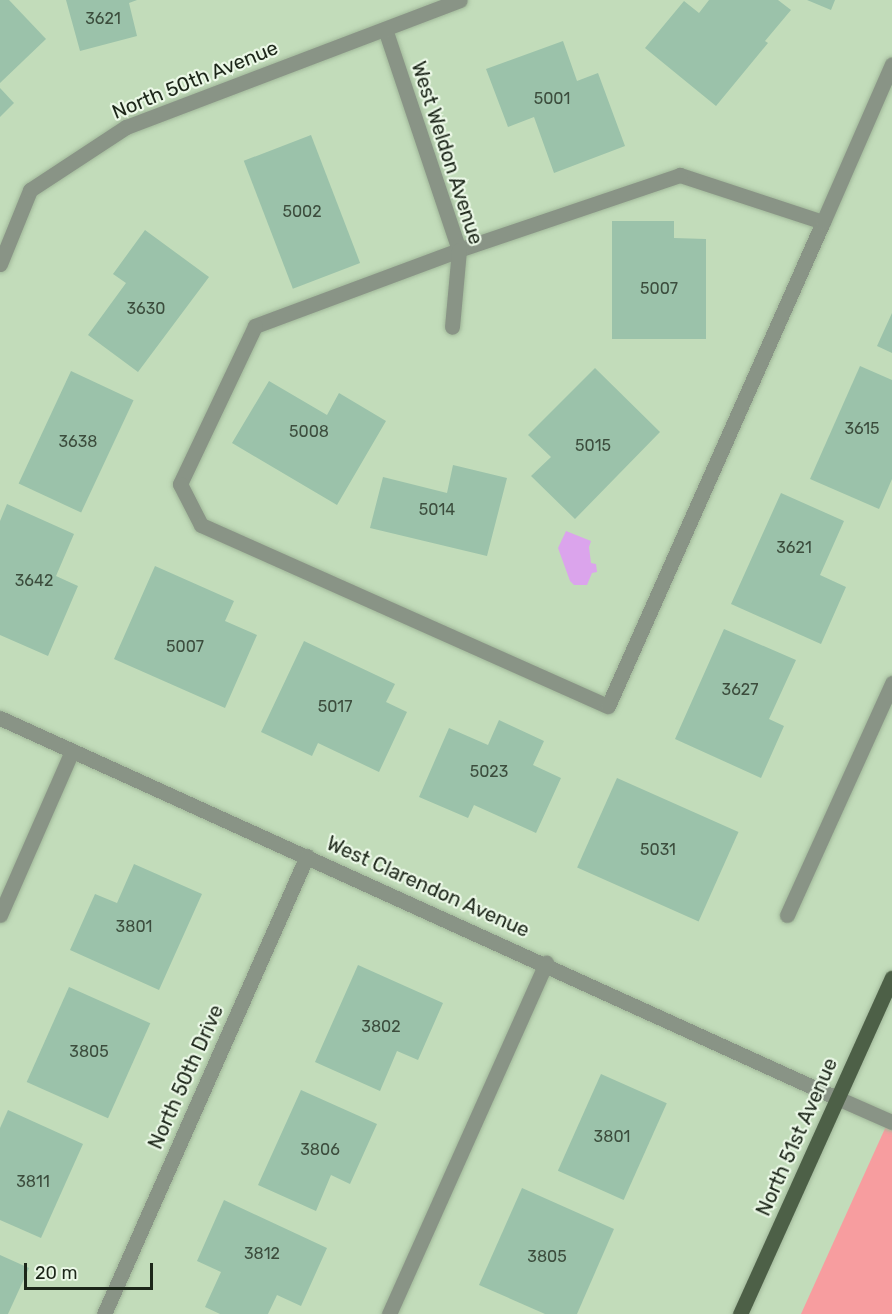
<!DOCTYPE html>
<style>
body{margin:0}
#map{position:relative;width:892px;height:1314px;overflow:hidden;background:#c2dcba;font-family:Rubik,sans-serif}
div>[style]{position:absolute}
.green>*{inset:0;background:#f79d9f}
.water>*{inset:0;background:#dba4ec}
.building>*{inset:0;background:#9bc2aa;transform-origin:0 0}
.roads{filter:drop-shadow(0 0 2px #a1b89a) drop-shadow(0 0 2px #a1b89a)}
.service>*{height:15px;margin:-7.5px;padding:0 7.5px;transform-origin:7.5px;border-radius:7.5px;background:#899486}
.minor>*{height:15px;margin:-7.5px;padding:0 7.5px;transform-origin:7.5px;border-radius:7.5px;background:#899486}
.primary>*{height:15px;margin:-7.5px;padding:0 7.5px;transform-origin:7.5px;border-radius:7.5px;background:#4d6047}
span{translate:-50% -50%;white-space:nowrap;text-align:center;line-height:1.15;-webkit-text-stroke:4.5px #ebf8e7;paint-order:stroke}
.number-label{font-size:16px;color:#3c4d3d}
.number-label span{-webkit-text-stroke-width:0}
.street-label{font-size:20px;color:#1c2619}
.scale{position:absolute;left:24px;top:1263px;width:129px;height:27px;box-sizing:border-box;border:3px solid #1c2619;border-top:0;padding-left:8px;font-size:18px;line-height:21px;white-space:nowrap;color:#1c2619;-webkit-text-stroke:4px #ebf8e7;paint-order:stroke}
</style>
<div id="map">
<div class="green">
<i style="clip-path:polygon(892px 1113px,892px 1314px,801px 1314px)"></i>
</div>
<div class="water">
<i style="clip-path:polygon(566px 531px,591px 541px,589px 547px,591px 563px,596px 564px,597px 572px,592px 573px,587px 585px,574px 585px,570px 581px,558px 548px)"></i>
</div>
<div class="building">
<i style="clip-path:polygon(0 0,9px 0,46px 39px,0 83px)"></i>
<i style="clip-path:polygon(66px 0,137px 0,129px 3px,137px 36px,80px 51px)"></i>
<i style="clip-path:polygon(709px 0,778px 0,791px 10px,765px 41px,768px 43px,716px 106px,645px 48px,684px 1px,699px 13px)"></i>
<i style="clip-path:polygon(807px 0,835px 0,831px 10px)"></i>
<i style="clip-path:polygon(563px 41px,577px 81px,598px 73px,625px 146px,554px 173px,534px 117px,508px 127px,486px 69px)"></i>
<i style="clip-path:polygon(0 88px,14px 103px,0 117px)"></i>
<i style="left:311px;top:135px;width:137px;height:72px;rotate:69deg"></i>
<i style="clip-path:polygon(612px 221px,674px 221px,674px 238px,706px 239px,706px 339px,612px 339px)"></i>
<i style="clip-path:polygon(145px 230px,209px 277px,138px 372px,88px 335px,126px 283px,113px 274px)"></i>
<i style="clip-path:polygon(892px 313px,892px 353px,877px 346px)"></i>
<i style="clip-path:polygon(860px 366px,892px 380px,892px 479px,879px 509px,810px 479px)"></i>
<i style="clip-path:polygon(595px 368px,660px 432px,575px 519px,531px 476px,551px 457px,528px 435px)"></i>
<i style="left:71px;top:371px;width:69px;height:124px;rotate:25deg"></i>
<i style="clip-path:polygon(269px 381px,327px 415px,339px 393px,386px 421px,337px 505px,232px 443px)"></i>
<i style="clip-path:polygon(453px 465px,507px 478px,487px 556px,370px 528px,383px 477px,447px 493px)"></i>
<i style="clip-path:polygon(781px 493px,844px 521px,820px 575px,846px 587px,821px 644px,731px 604px)"></i>
<i style="clip-path:polygon(7px 504px,74px 534px,56px 576px,78px 586px,48px 656px,0 635px,0 521px)"></i>
<i style="clip-path:polygon(155px 566px,234px 601px,225px 621px,257px 635px,225px 708px,114px 659px)"></i>
<i style="clip-path:polygon(724px 629px,796px 660px,769px 719px,784px 726px,761px 778px,675px 739px)"></i>
<i style="clip-path:polygon(304px 641px,395px 684px,386px 702px,407px 712px,379px 772px,318px 743px,312px 756px,261px 732px)"></i>
<i style="clip-path:polygon(499px 720px,544px 741px,533px 765px,561px 778px,536px 833px,474px 805px,468px 818px,419px 797px,449px 728px,488px 745px)"></i>
<i style="left:617px;top:778px;width:133px;height:98px;rotate:24deg"></i>
<i style="clip-path:polygon(134px 864px,202px 894px,159px 990px,70px 950px,95px 894px,117px 903px)"></i>
<i style="clip-path:polygon(358px 965px,443px 1003px,418px 1060px,397px 1051px,380px 1091px,315px 1062px)"></i>
<i style="left:69px;top:987px;width:89px;height:104px;rotate:24deg"></i>
<i style="left:601px;top:1074px;width:72px;height:106px;rotate:24deg"></i>
<i style="clip-path:polygon(301px 1090px,377px 1124px,350px 1184px,331px 1175px,316px 1211px,258px 1185px)"></i>
<i style="clip-path:polygon(8px 1110px,83px 1144px,41px 1238px,0 1220px,0 1128px)"></i>
<i style="clip-path:polygon(522px 1188px,614px 1229px,577px 1314px,545px 1314px,479px 1285px)"></i>
<i style="clip-path:polygon(224px 1200px,327px 1248px,301px 1306px,277px 1295px,268px 1314px,220px 1314px,205px 1307px,221px 1272px,197px 1261px)"></i>
<i style="clip-path:polygon(0 1255px,29px 1268px,8px 1314px,0 1314px)"></i>
</div>
<div class="roads">
<div class="service">
<i style="left:823px;top:222px;width:151px;rotate:-161.8deg"></i>
<i style="left:680px;top:175px;width:233px;rotate:161.3deg"></i>
<i style="left:459px;top:250px;width:218px;rotate:159.6deg"></i>
<i style="left:255px;top:326px;width:175px;rotate:115.4deg"></i>
<i style="left:180px;top:484px;width:46px;rotate:62.9deg"></i>
<i style="left:201px;top:525px;width:445px;rotate:24deg"></i>
<i style="left:608px;top:706px;width:530px;rotate:-66.05deg"></i>
<i style="left:823px;top:222px;width:172px;rotate:-66.4deg"></i>
<i style="left:0;top:915px;width:179px;rotate:-66.3deg"></i>
<i style="left:837px;top:1098px;width:60px;rotate:23.6deg"></i>
<i style="left:389px;top:1314px;width:385px;rotate:-65.9deg"></i>
</div>
<div class="minor">
<i style="left:385px;top:29px;width:233px;rotate:71.5deg"></i>
<i style="left:459px;top:250px;width:77px;rotate:95.2deg"></i>
<i style="left:0;top:264px;width:80px;rotate:-67.9deg"></i>
<i style="left:30px;top:190px;width:115px;rotate:-33.3deg"></i>
<i style="left:126px;top:127px;width:357px;rotate:-20.8deg"></i>
<i style="left:0;top:718px;width:919px;rotate:24.42deg"></i>
<i style="left:787px;top:915px;width:255px;rotate:-65.6deg"></i>
<i style="left:104px;top:1314px;width:501px;rotate:-66.1deg"></i>
</div>
<div class="primary">
<i style="left:740px;top:1314px;width:369px;rotate:-65.7deg"></i>
</div>
</div>
<div class="number-label">
<span style="left:103px;top:19px">3621</span>
<span style="left:552px;top:99px">5001</span>
<span style="left:302px;top:212px">5002</span>
<span style="left:659px;top:289px">5007</span>
<span style="left:146px;top:309px">3630</span>
<span style="left:862px;top:429px">3615</span>
<span style="left:309px;top:432px">5008</span>
<span style="left:78px;top:442px">3638</span>
<span style="left:593px;top:446px">5015</span>
<span style="left:437px;top:510px">5014</span>
<span style="left:794px;top:548px">3621</span>
<span style="left:34px;top:581px">3642</span>
<span style="left:185px;top:647px">5007</span>
<span style="left:740px;top:690px">3627</span>
<span style="left:335px;top:707px">5017</span>
<span style="left:489px;top:772px">5023</span>
<span style="left:658px;top:850px">5031</span>
<span style="left:134px;top:927px">3801</span>
<span style="left:381px;top:1027px">3802</span>
<span style="left:89px;top:1052px">3805</span>
<span style="left:612px;top:1137px">3801</span>
<span style="left:320px;top:1150px">3806</span>
<span style="left:33px;top:1182px">3811</span>
<span style="left:262px;top:1254px">3812</span>
<span style="left:547px;top:1257px">3805</span>
</div>
<div class="street-label">
<span style="left:195px;top:80px;rotate:-22deg">North 50th Avenue</span>
<span style="left:447px;top:153px;rotate:72deg">West Weldon Avenue</span>
<span style="left:428px;top:887px;rotate:24deg">West Clarendon Avenue</span>
<span style="left:186px;top:1077px;rotate:-66deg">North 50th Drive</span>
<span style="left:797px;top:1137px;rotate:-66deg">North 51st Avenue</span>
</div>
<div class="scale">20 m</div>
</div>
